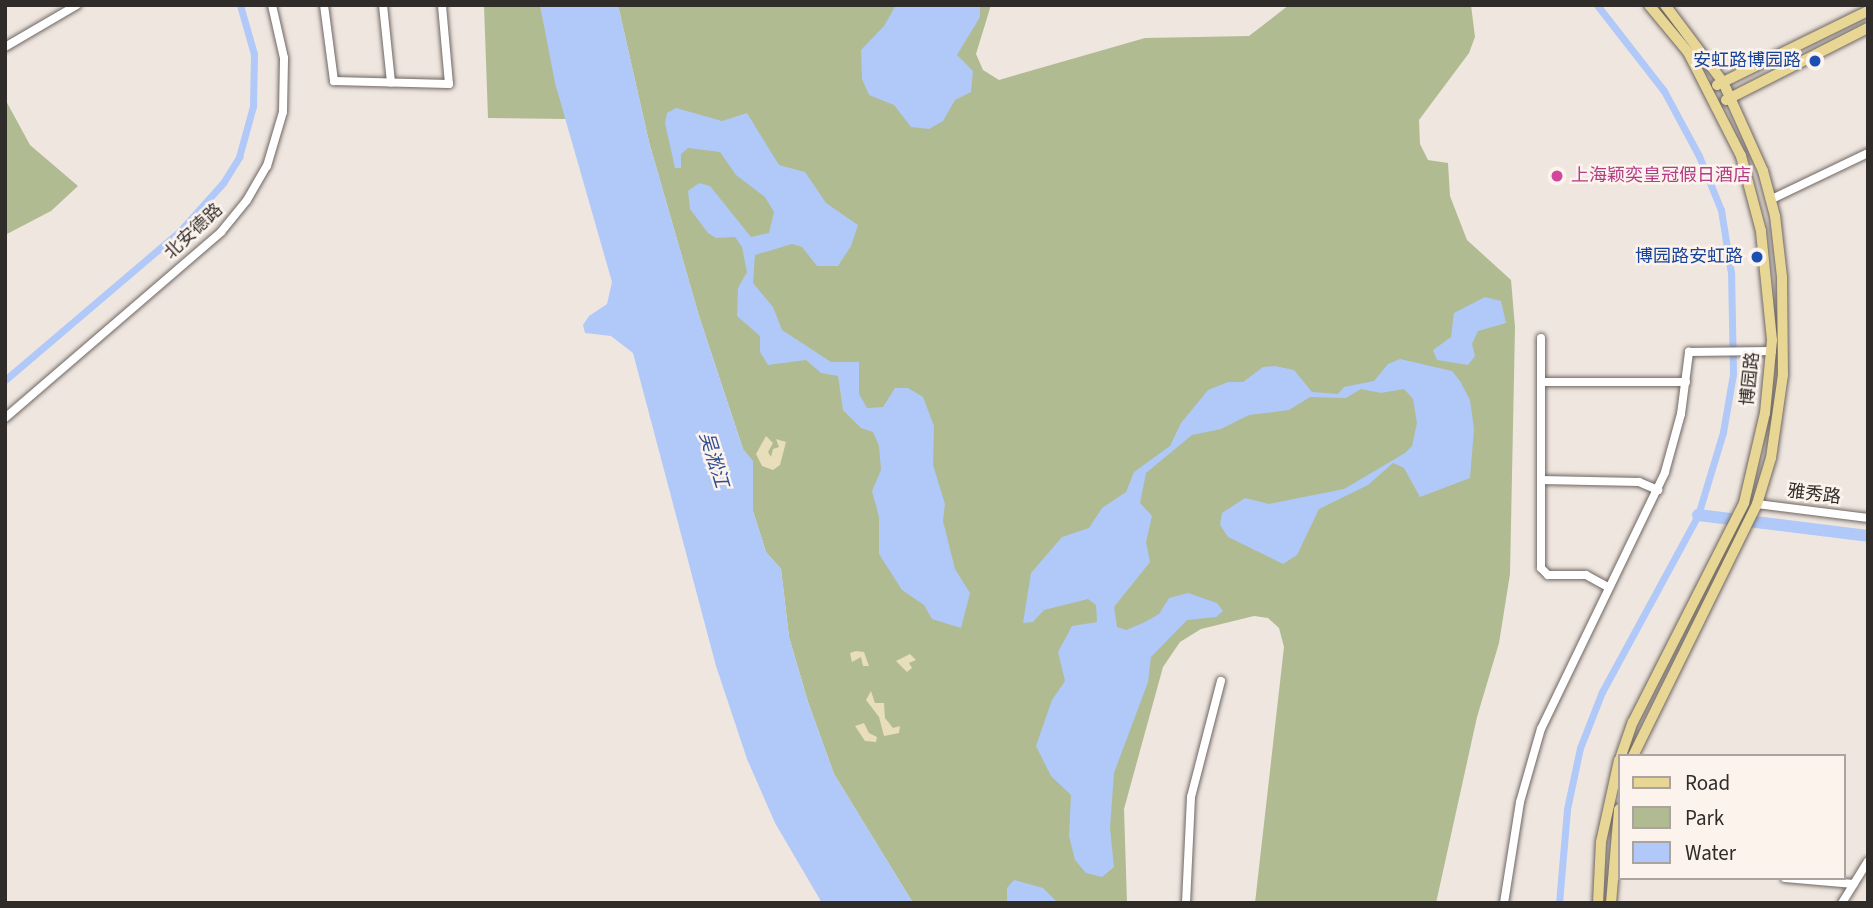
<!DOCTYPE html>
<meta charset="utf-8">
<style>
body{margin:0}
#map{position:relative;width:1873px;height:908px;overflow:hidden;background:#efe6e0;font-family:"Source Sans 3","Noto Sans SC",sans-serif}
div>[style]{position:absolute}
.green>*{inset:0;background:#b0bb91}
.sand>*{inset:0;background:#e8deb9}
.water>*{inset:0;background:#b0c9f8}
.canal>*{height:7px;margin:-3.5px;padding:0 3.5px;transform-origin:3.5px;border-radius:3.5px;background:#b0c9f8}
.river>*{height:12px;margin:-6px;padding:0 6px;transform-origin:6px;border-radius:6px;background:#b0c9f8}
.roads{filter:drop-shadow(0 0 2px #6e6661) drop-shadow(0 0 2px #6e6661)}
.minor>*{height:8px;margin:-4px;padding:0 4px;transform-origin:4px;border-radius:4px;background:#fff}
.major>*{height:10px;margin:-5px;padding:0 5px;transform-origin:5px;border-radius:5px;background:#e8d695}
.dots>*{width:19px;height:19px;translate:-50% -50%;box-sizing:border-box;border:4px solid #fdf3ed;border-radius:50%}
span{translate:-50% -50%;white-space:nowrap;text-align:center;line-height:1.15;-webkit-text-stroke:5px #fdf3ed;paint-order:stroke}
.transit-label{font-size:18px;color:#164399}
.right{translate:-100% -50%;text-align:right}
.hotel-label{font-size:18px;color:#b23c85}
.left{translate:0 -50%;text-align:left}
.street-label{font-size:18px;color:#2f2c29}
.water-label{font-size:19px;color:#2e4e93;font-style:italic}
.frame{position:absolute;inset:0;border:7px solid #2f2c29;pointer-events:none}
.legend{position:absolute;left:1618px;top:754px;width:228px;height:126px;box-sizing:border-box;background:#fdf3ed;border:2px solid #aba39f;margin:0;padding:9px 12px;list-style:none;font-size:21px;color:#2f2c29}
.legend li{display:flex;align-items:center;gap:14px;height:35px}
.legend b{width:35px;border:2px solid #aba39f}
</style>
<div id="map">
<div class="green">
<i style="clip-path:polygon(484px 5px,540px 5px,566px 119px,488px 118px)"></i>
<i style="clip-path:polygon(618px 5px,991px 5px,976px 54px,983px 70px,999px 80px,1145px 38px,1249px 36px,1289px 5px,1471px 5px,1475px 37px,1469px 53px,1419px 120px,1420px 144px,1428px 160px,1448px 163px,1450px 196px,1467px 240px,1511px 280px,1515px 327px,1510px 574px,1499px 643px,1477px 717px,1436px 903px,1255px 903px,1284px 647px,1279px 628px,1268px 618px,1254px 616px,1201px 629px,1180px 642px,1163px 667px,1124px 809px,1127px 903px,913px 903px,834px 774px,808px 702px,789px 637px,781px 569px,766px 552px,753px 511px,753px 462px,743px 449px,699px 316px,649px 142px)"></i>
<i style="clip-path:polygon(5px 99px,30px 145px,78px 186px,51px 211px,5px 235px)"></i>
</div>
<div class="sand">
<i style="clip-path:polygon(766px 436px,773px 443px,768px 452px,771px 457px,773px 449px,779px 447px,776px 439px,786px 442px,780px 465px,773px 470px,762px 466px,756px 454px)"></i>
<i style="clip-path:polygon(856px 651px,864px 652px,869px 666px,863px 666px,861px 657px,852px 662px,850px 653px)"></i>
<i style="clip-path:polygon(910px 654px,916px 660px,909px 663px,912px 668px,907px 672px,896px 661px)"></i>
<i style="clip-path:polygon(871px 691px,875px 703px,884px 703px,885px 718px,893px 728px,900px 726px,899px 733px,884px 736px,879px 717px,866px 700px)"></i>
<i style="clip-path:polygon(864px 723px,869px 733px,877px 737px,876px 742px,865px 741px,855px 726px)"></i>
</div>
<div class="water">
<i style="clip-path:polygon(540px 5px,618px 5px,649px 142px,699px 316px,743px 449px,753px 461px,753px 511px,766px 552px,781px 569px,789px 637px,808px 702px,834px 774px,913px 903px,822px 903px,775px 823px,747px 759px,716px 666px,633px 353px,611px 336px,585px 333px,583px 325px,589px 316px,607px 304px,612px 282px,555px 83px)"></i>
<i style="clip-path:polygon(896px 5px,980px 5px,980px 17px,957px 55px,973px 71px,971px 92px,955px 100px,943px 121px,929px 129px,911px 127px,894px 105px,869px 95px,862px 79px,861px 50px,884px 26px)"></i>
<i style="clip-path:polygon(676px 108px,722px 121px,747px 113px,779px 165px,805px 172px,826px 203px,858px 225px,851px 246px,838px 266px,817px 266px,802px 247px,792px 244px,755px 255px,753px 283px,773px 307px,782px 330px,831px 362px,859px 362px,859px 394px,867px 408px,883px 407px,895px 388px,908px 388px,923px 397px,934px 426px,933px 465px,945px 504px,943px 521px,955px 569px,970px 593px,961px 628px,932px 619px,924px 605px,902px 590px,879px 554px,879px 517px,872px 491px,881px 470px,879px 446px,873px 432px,861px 428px,843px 410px,838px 376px,821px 373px,806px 360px,768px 365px,760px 352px,760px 336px,737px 316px,738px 288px,747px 272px,742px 247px,735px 237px,716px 238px,708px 233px,690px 209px,688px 191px,699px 183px,710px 186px,751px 237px,769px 233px,774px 212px,765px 197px,736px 175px,720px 152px,688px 148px,681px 154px,681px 168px,675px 168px,665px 123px,667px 113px)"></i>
<i style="clip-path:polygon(1485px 297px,1501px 301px,1506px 323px,1478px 331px,1472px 344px,1475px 356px,1468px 365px,1437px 360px,1433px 350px,1451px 337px,1454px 313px)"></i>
<i style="clip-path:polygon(1400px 359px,1452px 371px,1460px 381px,1470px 400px,1474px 429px,1470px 478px,1420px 497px,1404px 468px,1393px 463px,1368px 485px,1319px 509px,1297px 555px,1283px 564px,1228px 537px,1220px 525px,1222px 513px,1245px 498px,1269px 504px,1344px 489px,1405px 453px,1412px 446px,1417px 423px,1413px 399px,1404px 389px,1381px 393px,1361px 389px,1346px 398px,1310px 397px,1289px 410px,1249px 415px,1221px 429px,1192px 435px,1146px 473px,1140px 503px,1152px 516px,1146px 542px,1150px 562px,1114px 607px,1117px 627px,1126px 630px,1143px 623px,1159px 614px,1169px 598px,1188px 593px,1217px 603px,1223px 611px,1216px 617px,1187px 620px,1151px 657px,1148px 682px,1114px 773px,1110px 828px,1114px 867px,1102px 877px,1086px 873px,1075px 860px,1069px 836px,1071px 795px,1051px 776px,1036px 746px,1052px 700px,1065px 681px,1058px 652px,1072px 626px,1097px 622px,1096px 605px,1088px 599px,1044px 610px,1033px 622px,1023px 623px,1031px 573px,1062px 537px,1089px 528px,1102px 508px,1126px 492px,1134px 472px,1170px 446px,1181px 423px,1208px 390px,1228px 382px,1243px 382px,1263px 367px,1275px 366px,1294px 370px,1312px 392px,1338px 394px,1344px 387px,1374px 381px,1388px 364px)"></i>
<i style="clip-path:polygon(1014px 880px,1043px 888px,1058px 903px,1007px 903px,1007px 888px)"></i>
</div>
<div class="canal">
<i style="left:5px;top:380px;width:228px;rotate:-40.4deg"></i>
<i style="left:179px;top:232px;width:66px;rotate:-48.1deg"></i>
<i style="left:223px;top:183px;width:31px;rotate:-58deg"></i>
<i style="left:239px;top:157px;width:53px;rotate:-74.6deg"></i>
<i style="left:253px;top:106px;width:52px;rotate:-88.9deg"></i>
<i style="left:254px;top:54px;width:51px;rotate:-105.9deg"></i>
<i style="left:1559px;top:903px;width:94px;rotate:-85.1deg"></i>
<i style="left:1567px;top:809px;width:62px;rotate:-78deg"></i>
<i style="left:1580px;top:748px;width:60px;rotate:-68.6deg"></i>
<i style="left:1602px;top:692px;width:201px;rotate:-61.5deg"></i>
<i style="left:1698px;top:515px;width:87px;rotate:-73.2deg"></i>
<i style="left:1723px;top:432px;width:59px;rotate:-80.2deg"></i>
<i style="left:1733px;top:374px;width:101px;rotate:-91.1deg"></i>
<i style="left:1731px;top:273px;width:64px;rotate:-99deg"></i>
<i style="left:1721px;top:210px;width:58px;rotate:-112.2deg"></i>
<i style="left:1699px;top:156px;width:74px;rotate:-118.3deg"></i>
<i style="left:1664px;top:91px;width:109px;rotate:-127.9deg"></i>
</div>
<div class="river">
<i style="left:1698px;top:515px;width:171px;rotate:7deg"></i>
</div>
<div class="roads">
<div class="minor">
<i style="left:324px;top:5px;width:77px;rotate:82.5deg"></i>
<i style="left:334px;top:81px;width:115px;rotate:1.5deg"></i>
<i style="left:449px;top:84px;width:79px;rotate:-95.1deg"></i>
<i style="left:383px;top:5px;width:78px;rotate:84.1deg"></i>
<i style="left:5px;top:47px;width:83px;rotate:-30.3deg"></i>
<i style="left:1770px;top:200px;width:109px;rotate:-25.6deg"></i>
<i style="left:1541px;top:338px;width:230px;rotate:90deg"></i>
<i style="left:1541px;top:568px;width:10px;rotate:45deg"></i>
<i style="left:1548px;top:575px;width:38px"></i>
<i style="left:1586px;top:575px;width:25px;rotate:29deg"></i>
<i style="left:1541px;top:382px;width:145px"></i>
<i style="left:5px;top:418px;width:285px;rotate:-40.7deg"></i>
<i style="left:221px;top:232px;width:41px;rotate:-50.9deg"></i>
<i style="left:247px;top:200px;width:39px;rotate:-60deg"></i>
<i style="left:267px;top:166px;width:56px;rotate:-73.5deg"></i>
<i style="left:283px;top:112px;width:54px;rotate:-88.9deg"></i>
<i style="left:284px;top:58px;width:54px;rotate:-102.8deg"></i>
<i style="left:1541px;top:480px;width:98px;rotate:1.2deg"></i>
<i style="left:1639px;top:482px;width:21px;rotate:23deg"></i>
<i style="left:1757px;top:504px;width:112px;rotate:7.2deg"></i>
<i style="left:1785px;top:878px;width:69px;rotate:5deg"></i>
<i style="left:1186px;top:903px;width:106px;rotate:-87.3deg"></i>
<i style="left:1191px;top:797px;width:120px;rotate:-75.5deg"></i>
<i style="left:1504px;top:903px;width:102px;rotate:-81deg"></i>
<i style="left:1520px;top:802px;width:76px;rotate:-74deg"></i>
<i style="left:1541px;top:729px;width:285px;rotate:-64.2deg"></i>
<i style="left:1665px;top:472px;width:60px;rotate:-74.6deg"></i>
<i style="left:1681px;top:414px;width:63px;rotate:-82.6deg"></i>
<i style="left:1689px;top:352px;width:83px;rotate:-0.7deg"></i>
<i style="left:1842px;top:903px;width:49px;rotate:-58.2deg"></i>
</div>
<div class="major">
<i style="left:1717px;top:85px;width:168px;rotate:-26.1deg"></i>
<i style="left:1726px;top:100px;width:159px;rotate:-26.9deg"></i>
<i style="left:1621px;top:756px;width:36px;rotate:-71deg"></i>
<i style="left:1633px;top:722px;width:246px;rotate:-63.1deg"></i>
<i style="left:1744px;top:503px;width:92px;rotate:-76.9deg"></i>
<i style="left:1765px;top:413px;width:73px;rotate:-84.5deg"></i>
<i style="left:1772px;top:340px;width:110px;rotate:-95.8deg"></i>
<i style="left:1761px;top:231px;width:78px;rotate:-104.9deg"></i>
<i style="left:1741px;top:156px;width:117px;rotate:-117deg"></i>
<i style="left:1688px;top:52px;width:61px;rotate:-129.7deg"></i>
<i style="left:1633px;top:756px;width:281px;rotate:-63.8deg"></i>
<i style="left:1757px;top:504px;width:48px;rotate:-73.1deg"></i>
<i style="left:1771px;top:458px;width:84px;rotate:-81.8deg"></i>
<i style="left:1783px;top:375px;width:98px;rotate:-90.6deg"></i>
<i style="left:1782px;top:277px;width:61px;rotate:-96.5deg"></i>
<i style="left:1775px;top:216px;width:47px;rotate:-104.9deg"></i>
<i style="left:1763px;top:171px;width:98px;rotate:-114.2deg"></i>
<i style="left:1723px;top:82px;width:96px;rotate:-127deg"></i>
<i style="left:1598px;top:903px;width:61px;rotate:-87.2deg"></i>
<i style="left:1601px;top:842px;width:84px;rotate:-77.6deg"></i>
<i style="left:1611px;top:903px;width:94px;rotate:-85.1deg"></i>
</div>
</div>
<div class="dots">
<i style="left:1815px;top:61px;background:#1a4fb4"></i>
<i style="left:1557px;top:176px;background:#d1479c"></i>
<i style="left:1757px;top:257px;background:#1a4fb4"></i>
</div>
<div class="transit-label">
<span class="right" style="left:1801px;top:61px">安虹路博园路</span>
<span class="right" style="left:1743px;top:257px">博园路安虹路</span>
</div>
<div class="hotel-label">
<span class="left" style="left:1571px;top:176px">上海颖奕皇冠假日酒店</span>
</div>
<div class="street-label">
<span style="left:194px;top:232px;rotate:-43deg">北安德路</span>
<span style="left:1751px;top:379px;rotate:-84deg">博园路</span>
<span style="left:1814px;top:495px;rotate:7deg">雅秀路</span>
</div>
<div class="water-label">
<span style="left:713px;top:460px;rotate:73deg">吴淞江</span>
</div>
<div class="frame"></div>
<ul class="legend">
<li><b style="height:9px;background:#e8d695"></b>Road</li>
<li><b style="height:19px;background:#b0bb91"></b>Park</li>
<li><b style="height:19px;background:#b0c9f8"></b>Water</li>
</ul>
</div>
